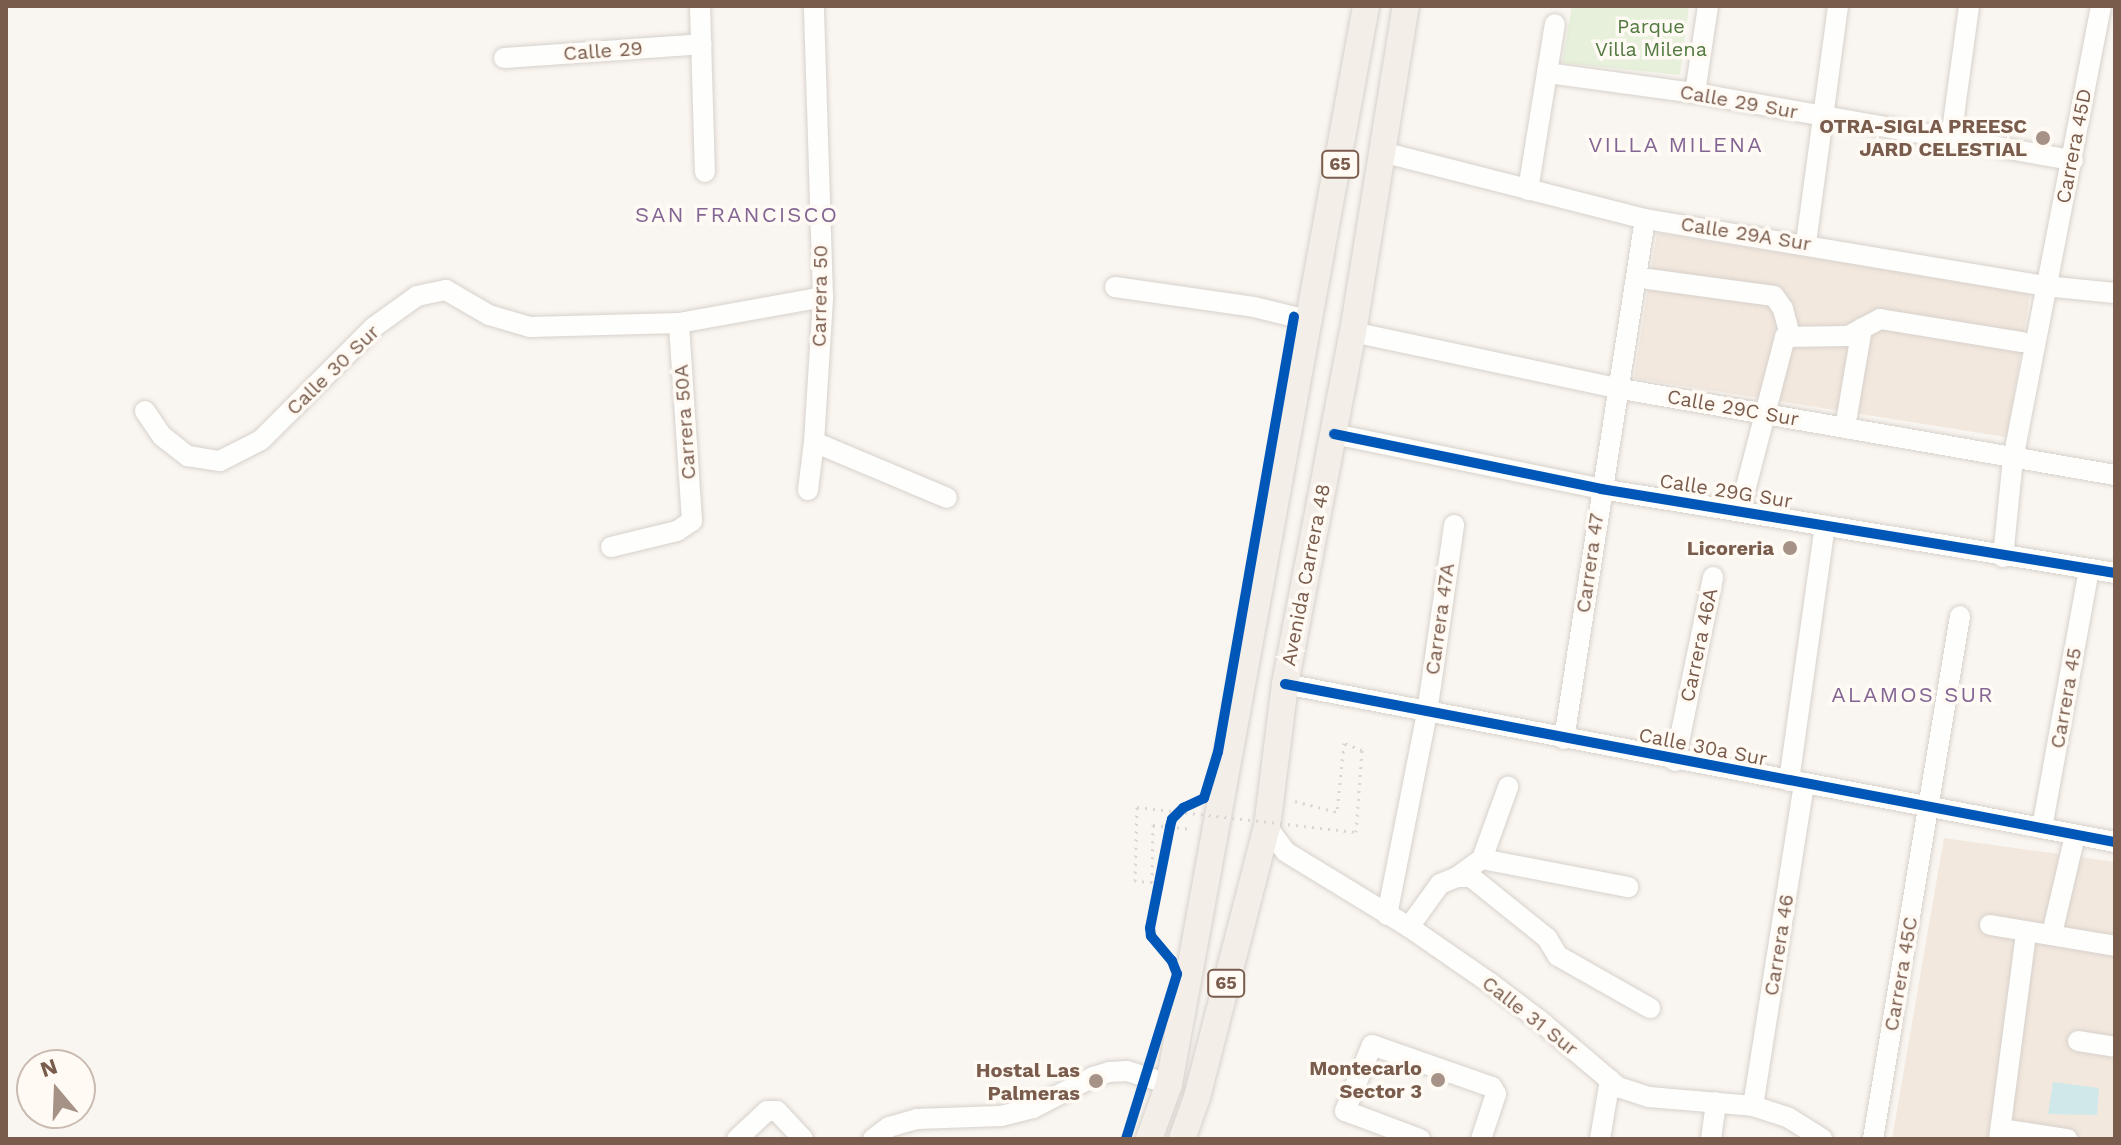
<!DOCTYPE html>
<style>
body{margin:0}
#map{position:relative;width:2121px;height:1145px;overflow:hidden;background:#f9f5f0;font-family:"Work Sans",sans-serif}
div>[style]{position:absolute}
.residential>*{inset:0;background:#f2e8de;transform-origin:0 0}
.green>*{inset:0;background:#e7f0db}
.water>*{inset:0;background:#d0e8ea}
.path>*{height:3px;margin-top:-1.5px;transform-origin:0;background:repeating-linear-gradient(90deg,#dcd5d0 0 2px,transparent 0 8px)}
.roads{filter:drop-shadow(0 0 2px #d7d1cb) drop-shadow(0 0 2px #d7d1cb)}
.minor>*{height:20px;margin:-10px;padding:0 10px;transform-origin:10px;border-radius:10px;background:#fefefd}
.major>*{height:26px;margin:-13px;padding:0 13px;transform-origin:13px;border-radius:13px;background:#f3eee8}
.path-bridge>*{height:3px;margin-top:-1.5px;transform-origin:0;background:repeating-linear-gradient(90deg,#dcd5d0 0 2px,transparent 0 8px)}
.cycleway>*{height:10px;margin:-5px;padding:0 5px;transform-origin:5px;border-radius:5px;background:#0057b8}
.dots>*{width:22px;height:22px;translate:-50% -50%;box-sizing:border-box;border:4px solid #fffaf3;border-radius:50%}
span{translate:-50% -50%;white-space:nowrap;text-align:center;line-height:1.15;-webkit-text-stroke:7px #fffaf3;paint-order:stroke}
.shield-label span{padding:2px 6px;background:#fffaf3;border:2px solid;border-radius:6px;-webkit-text-stroke-width:0}
.shield-label{font-size:18px;color:#7a5c4d;font-weight:700}
.park-label{font-size:20px;color:#537a41}
.street-label{font-size:20px;color:#7a5c4d}
.poi-label{font-size:20px;color:#7a5c4d;font-weight:700}
.right{translate:-100% -50%;text-align:right}
.neighbourhood-label{font-size:22px;color:#846695;letter-spacing:2px}
.frame{position:absolute;inset:0;border:8px solid #7a5c4d;pointer-events:none}
.north{position:absolute;left:16px;top:1049px;width:80px;height:80px;box-sizing:border-box;background:#fffaf3;border:2px solid #cabbb1;border-radius:50%;rotate:341deg;font-size:22px;font-weight:700;line-height:32px;text-align:center;color:#7a5c4d}
.north::after{content:'';display:block;margin:auto;width:28px;height:36px;background:#a69286;clip-path:polygon(50% 0,100% 100%,50% 72%,0 100%)}
</style>
<div id="map">
<div class="residential">
<i style="left:1657px;top:233px;width:378px;height:147px;rotate:9deg"></i>
<i style="clip-path:polygon(1944px 838px,2115px 862px,2115px 1139px,1892px 1139px)"></i>
</div>
<div class="green">
<i style="clip-path:polygon(1572px 6px,1689px 6px,1680px 75px,1562px 63px)"></i>
</div>
<div class="water">
<i style="clip-path:polygon(2053px 1082px,2099px 1088px,2097px 1115px,2048px 1114px)"></i>
</div>
<div class="path">
<i style="left:1295px;top:801px;width:43px;rotate:14.7deg"></i>
<i style="left:1153px;top:825px;width:40px;rotate:5.7deg"></i>
</div>
<div class="roads">
<div class="minor">
<i style="left:700px;top:6px;width:166px;rotate:88.3deg"></i>
<i style="left:504px;top:58px;width:198px;rotate:-4deg"></i>
<i style="left:1547px;top:73px;width:149px;rotate:7.7deg"></i>
<i style="left:1695px;top:93px;width:384px;rotate:10.1deg"></i>
<i style="left:1695px;top:93px;width:88px;rotate:-81.5deg"></i>
<i style="left:1951px;top:138px;width:133px;rotate:-82.2deg"></i>
<i style="left:1382px;top:152px;width:271px;rotate:14.3deg"></i>
<i style="left:1645px;top:219px;width:406px;rotate:9.5deg"></i>
<i style="left:2045px;top:286px;width:70px;rotate:5.7deg"></i>
<i style="left:1528px;top:190px;width:168px;rotate:-80.8deg"></i>
<i style="left:1806px;top:243px;width:239px;rotate:-82.3deg"></i>
<i style="left:1648px;top:279px;width:127px;rotate:7.7deg"></i>
<i style="left:1774px;top:296px;width:16px;rotate:55deg"></i>
<i style="left:1783px;top:309px;width:27px;rotate:75deg"></i>
<i style="left:1115px;top:287px;width:140px;rotate:8.2deg"></i>
<i style="left:1254px;top:307px;width:59px;rotate:13.8deg"></i>
<i style="left:1353px;top:332px;width:269px;rotate:12deg"></i>
<i style="left:1616px;top:388px;width:507px;rotate:9.89deg"></i>
<i style="left:145px;top:411px;width:30px;rotate:56deg"></i>
<i style="left:162px;top:436px;width:33px;rotate:38deg"></i>
<i style="left:188px;top:456px;width:32px;rotate:9deg"></i>
<i style="left:220px;top:461px;width:46px;rotate:-27.1deg"></i>
<i style="left:261px;top:440px;width:160px;rotate:-45deg"></i>
<i style="left:374px;top:327px;width:53px;rotate:-35.8deg"></i>
<i style="left:417px;top:296px;width:30px;rotate:-12deg"></i>
<i style="left:446px;top:290px;width:50px;rotate:30.2deg"></i>
<i style="left:489px;top:315px;width:43px;rotate:16.3deg"></i>
<i style="left:530px;top:327px;width:149px;rotate:-1.5deg"></i>
<i style="left:679px;top:323px;width:146px;rotate:-10.2deg"></i>
<i style="left:1847px;top:416px;width:89px;rotate:-80.3deg"></i>
<i style="left:1334px;top:434px;width:273px;rotate:11.6deg"></i>
<i style="left:1601px;top:489px;width:521px;rotate:9.28deg"></i>
<i style="left:814px;top:442px;width:144px;rotate:22.8deg"></i>
<i style="left:808px;top:490px;width:48px;rotate:-82.9deg"></i>
<i style="left:814px;top:442px;width:145px;rotate:-86.4deg"></i>
<i style="left:823px;top:297px;width:291px;rotate:-91.8deg"></i>
<i style="left:1740px;top:510px;width:179px;rotate:-75.4deg"></i>
<i style="left:1785px;top:337px;width:63px;rotate:-0.9deg"></i>
<i style="left:1848px;top:336px;width:36px;rotate:-28deg"></i>
<i style="left:1880px;top:319px;width:144px;rotate:9.2deg"></i>
<i style="left:611px;top:547px;width:68px;rotate:-13.6deg"></i>
<i style="left:677px;top:531px;width:18px;rotate:-34deg"></i>
<i style="left:692px;top:521px;width:198px;rotate:-93.8deg"></i>
<i style="left:2003px;top:557px;width:99px;rotate:-84.2deg"></i>
<i style="left:2013px;top:459px;width:461px;rotate:-79deg"></i>
<i style="left:1285px;top:684px;width:845px;rotate:10.78deg"></i>
<i style="left:1564px;top:739px;width:526px;rotate:-81.15deg"></i>
<i style="left:1675px;top:761px;width:188px;rotate:-78.3deg"></i>
<i style="left:1789px;top:781px;width:258px;rotate:-82deg"></i>
<i style="left:1267px;top:827px;width:31px;rotate:53deg"></i>
<i style="left:1286px;top:852px;width:144px;rotate:31.4deg"></i>
<i style="left:1409px;top:927px;width:98px;rotate:34.7deg"></i>
<i style="left:1490px;top:983px;width:61px;rotate:37.1deg"></i>
<i style="left:1539px;top:1020px;width:104px;rotate:40.3deg"></i>
<i style="left:1618px;top:1087px;width:33px;rotate:18deg"></i>
<i style="left:1649px;top:1097px;width:104px;rotate:4.9deg"></i>
<i style="left:1753px;top:1106px;width:38px;rotate:18deg"></i>
<i style="left:1789px;top:1118px;width:39px;rotate:32deg"></i>
<i style="left:2042px;top:828px;width:263px;rotate:-79.7deg"></i>
<i style="left:1482px;top:859px;width:77px;rotate:-70.1deg"></i>
<i style="left:1457px;top:877px;width:31px;rotate:-36deg"></i>
<i style="left:1482px;top:859px;width:149px;rotate:10.9deg"></i>
<i style="left:1387px;top:915px;width:206px;rotate:-78.8deg"></i>
<i style="left:1427px;top:713px;width:190px;rotate:-81.8deg"></i>
<i style="left:1990px;top:925px;width:127px;rotate:9.5deg"></i>
<i style="left:1409px;top:927px;width:53px;rotate:-54.2deg"></i>
<i style="left:1440px;top:884px;width:18px;rotate:-22deg"></i>
<i style="left:1457px;top:877px;width:14px"></i>
<i style="left:1471px;top:877px;width:97px;rotate:38.8deg"></i>
<i style="left:1547px;top:938px;width:21px;rotate:59deg"></i>
<i style="left:1558px;top:956px;width:106px;rotate:29.5deg"></i>
<i style="left:2052px;top:934px;width:102px;rotate:-76.9deg"></i>
<i style="left:2078px;top:1041px;width:37px;rotate:9deg"></i>
<i style="left:1753px;top:1106px;width:326px;rotate:-81deg"></i>
<i style="left:2001px;top:1129px;width:67px;rotate:8.6deg"></i>
<i style="left:737px;top:1139px;width:41px;rotate:-43deg"></i>
<i style="left:767px;top:1111px;width:10px"></i>
<i style="left:777px;top:1111px;width:38px;rotate:47deg"></i>
<i style="left:873px;top:1139px;width:20px;rotate:-37deg"></i>
<i style="left:889px;top:1127px;width:29px;rotate:-16deg"></i>
<i style="left:917px;top:1119px;width:84px;rotate:-2deg"></i>
<i style="left:1001px;top:1116px;width:33px;rotate:-14deg"></i>
<i style="left:1033px;top:1108px;width:68px;rotate:-27.3deg"></i>
<i style="left:1093px;top:1077px;width:17px;rotate:-17deg"></i>
<i style="left:1109px;top:1072px;width:18px;rotate:-3deg"></i>
<i style="left:1127px;top:1071px;width:44px;rotate:17.2deg"></i>
<i style="left:1420px;top:1139px;width:80px;rotate:-159.5deg"></i>
<i style="left:1345px;top:1111px;width:71px;rotate:-67.8deg"></i>
<i style="left:1372px;top:1045px;width:127px;rotate:19.3deg"></i>
<i style="left:1492px;top:1087px;width:8px;rotate:60deg"></i>
<i style="left:1496px;top:1094px;width:47px;rotate:108.4deg"></i>
<i style="left:1600px;top:1139px;width:60px;rotate:-80.4deg"></i>
<i style="left:1711px;top:1139px;width:37px;rotate:-82deg"></i>
<i style="left:1873px;top:1139px;width:530px;rotate:-80.56deg"></i>
<i style="left:1999px;top:1139px;width:208px;rotate:-82.5deg"></i>
</div>
<div class="major">
<i style="left:1149px;top:1139px;width:59px;rotate:-70deg"></i>
<i style="left:1169px;top:1084px;width:1096px;rotate:-79.64deg"></i>
<i style="left:1182px;top:1139px;width:45px;rotate:-70.3deg"></i>
<i style="left:1197px;top:1097px;width:279px;rotate:-75.5deg"></i>
<i style="left:1267px;top:827px;width:144px;rotate:-82.8deg"></i>
<i style="left:1285px;top:684px;width:359px;rotate:-79.1deg"></i>
<i style="left:1353px;top:332px;width:330px;rotate:-80.8deg"></i>
</div>
</div>
<div class="path-bridge">
<i style="left:1153px;top:825px;width:57px;rotate:91deg"></i>
<i style="left:1152px;top:882px;width:17px;rotate:-177deg"></i>
<i style="left:1135px;top:881px;width:74px;rotate:-88.5deg"></i>
<i style="left:1137px;top:807px;width:220px;rotate:6.5deg"></i>
<i style="left:1356px;top:832px;width:82px;rotate:-85.8deg"></i>
<i style="left:1362px;top:750px;width:19px;rotate:-159deg"></i>
<i style="left:1344px;top:743px;width:69px;rotate:95.8deg"></i>
</div>
<div class="cycleway">
<i style="left:1334px;top:434px;width:273px;rotate:11.6deg"></i>
<i style="left:1601px;top:489px;width:521px;rotate:9.28deg"></i>
<i style="left:1285px;top:684px;width:845px;rotate:10.78deg"></i>
<i style="left:1126px;top:1139px;width:173px;rotate:-72.8deg"></i>
<i style="left:1177px;top:974px;width:14px;rotate:-111deg"></i>
<i style="left:1172px;top:961px;width:33px;rotate:-130deg"></i>
<i style="left:1151px;top:936px;width:8px;rotate:-97deg"></i>
<i style="left:1150px;top:928px;width:103px;rotate:-78.8deg"></i>
<i style="left:1170px;top:827px;width:8px;rotate:-76deg"></i>
<i style="left:1172px;top:819px;width:16px;rotate:-45deg"></i>
<i style="left:1183px;top:808px;width:23px;rotate:-25deg"></i>
<i style="left:1204px;top:798px;width:48px;rotate:-73.1deg"></i>
<i style="left:1218px;top:752px;width:442px;rotate:-80.1deg"></i>
</div>
<div class="dots">
<i style="left:2043px;top:138px;background:#a69286"></i>
<i style="left:1790px;top:548px;background:#a69286"></i>
<i style="left:1438px;top:1080px;background:#a69286"></i>
<i style="left:1096px;top:1081px;background:#a69286"></i>
</div>
<div class="shield-label">
<span style="left:1340px;top:164px">65</span>
<span style="left:1226px;top:983px">65</span>
</div>
<div class="park-label">
<span style="left:1651px;top:38px">Parque<br>Villa Milena</span>
</div>
<div class="street-label">
<span style="left:603px;top:51px;rotate:-4deg">Calle 29</span>
<span style="left:1739px;top:102px;rotate:10deg">Calle 29 Sur</span>
<span style="left:2074px;top:146px;rotate:-79deg">Carrera 45D</span>
<span style="left:1746px;top:234px;rotate:9deg">Calle 29A Sur</span>
<span style="left:820px;top:296px;rotate:-89deg">Carrera 50</span>
<span style="left:333px;top:370px;rotate:-44deg">Calle 30 Sur</span>
<span style="left:1733px;top:408px;rotate:10deg">Calle 29C Sur</span>
<span style="left:685px;top:422px;rotate:-94deg">Carrera 50A</span>
<span style="left:1726px;top:491px;rotate:9deg">Calle 29G Sur</span>
<span style="left:1590px;top:563px;rotate:-82deg">Carrera 47</span>
<span style="left:1306px;top:575px;rotate:-79deg">Avenida Carrera 48</span>
<span style="left:1440px;top:619px;rotate:-82deg">Carrera 47A</span>
<span style="left:1699px;top:645px;rotate:-78deg">Carrera 46A</span>
<span style="left:2066px;top:698px;rotate:-80deg">Carrera 45</span>
<span style="left:1703px;top:747px;rotate:11deg">Calle 30a Sur</span>
<span style="left:1779px;top:945px;rotate:-81deg">Carrera 46</span>
<span style="left:1901px;top:974px;rotate:-80deg">Carrera 45C</span>
<span style="left:1530px;top:1016px;rotate:38deg">Calle 31 Sur</span>
</div>
<div class="poi-label">
<span class="right" style="left:2027px;top:138px">OTRA-SIGLA PREESC<br>JARD CELESTIAL</span>
<span class="right" style="left:1774px;top:548px">Licoreria</span>
<span class="right" style="left:1422px;top:1080px">Montecarlo<br>Sector 3</span>
<span class="right" style="left:1080px;top:1082px">Hostal Las<br>Palmeras</span>
</div>
<div class="neighbourhood-label">
<span style="left:1676px;top:145px">VILLA MILENA</span>
<span style="left:737px;top:215px">SAN FRANCISCO</span>
<span style="left:1913px;top:695px">ALAMOS SUR</span>
</div>
<div class="frame"></div>
<div class="north">N</div>
</div>
